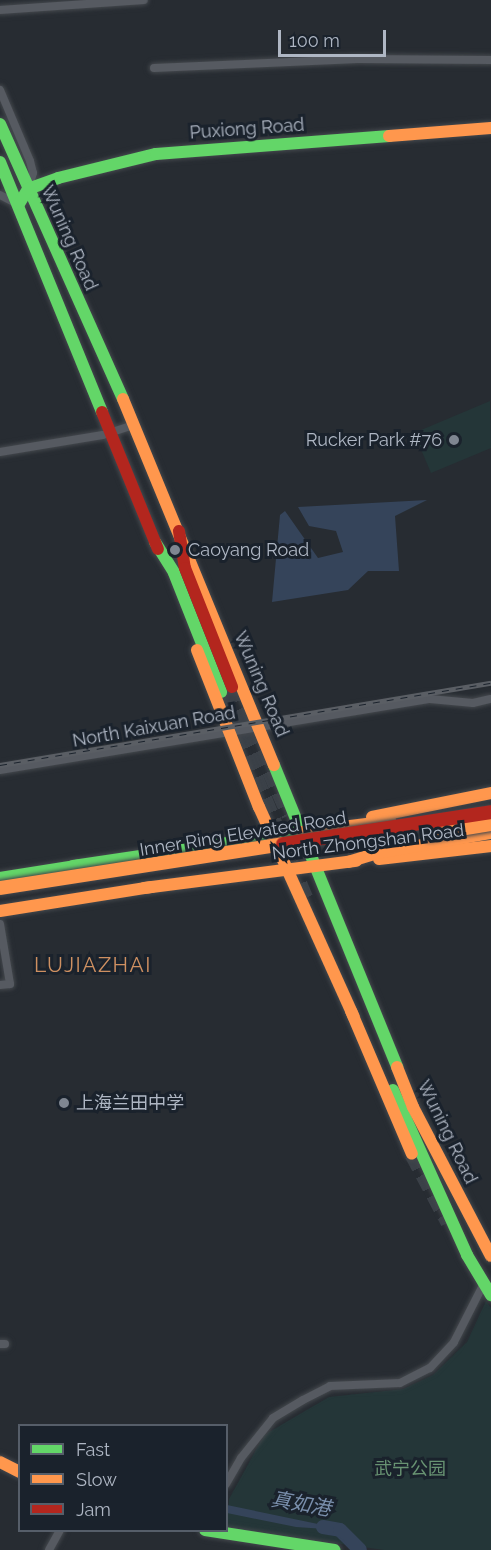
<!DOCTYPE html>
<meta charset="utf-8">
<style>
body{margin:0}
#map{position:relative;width:491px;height:1550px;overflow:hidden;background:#272c32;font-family:Raleway,"Noto Sans SC",sans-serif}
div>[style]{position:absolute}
.green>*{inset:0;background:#243638}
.water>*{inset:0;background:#35445a}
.river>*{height:14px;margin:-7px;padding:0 7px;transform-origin:7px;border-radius:7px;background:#35445a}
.highway-tunnel>*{height:15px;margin-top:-7.5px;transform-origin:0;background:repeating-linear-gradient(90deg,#3b4148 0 15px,transparent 0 23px)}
.roads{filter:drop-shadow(0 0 2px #44484d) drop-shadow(0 0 2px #44484d)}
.street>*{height:8px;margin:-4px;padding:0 4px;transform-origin:4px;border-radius:4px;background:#565a61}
.fast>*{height:12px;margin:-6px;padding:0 6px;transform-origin:6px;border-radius:6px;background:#63d668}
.slow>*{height:12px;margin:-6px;padding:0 6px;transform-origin:6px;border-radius:6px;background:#ff974d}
.jam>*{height:12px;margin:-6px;padding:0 6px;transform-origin:6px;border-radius:6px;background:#b3261e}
.rail>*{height:4.5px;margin-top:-2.25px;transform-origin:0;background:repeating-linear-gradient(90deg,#1a222c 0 7px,#5a5e64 0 14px);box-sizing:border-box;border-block:2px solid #5a5e64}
.bridges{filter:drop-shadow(0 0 2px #43474d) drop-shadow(0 0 2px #43474d)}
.slow-bridge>*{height:14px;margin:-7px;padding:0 7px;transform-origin:7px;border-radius:7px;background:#ff974d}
.jam-bridge>*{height:14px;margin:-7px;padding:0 7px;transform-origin:7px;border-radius:7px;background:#b3261e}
.dots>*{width:16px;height:16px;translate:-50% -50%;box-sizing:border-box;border:3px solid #1a222c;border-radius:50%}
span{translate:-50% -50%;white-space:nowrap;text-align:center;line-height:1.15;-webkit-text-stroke:6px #1a222c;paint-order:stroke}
.street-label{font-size:18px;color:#afb7c4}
.poi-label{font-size:18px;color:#afb7c4}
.right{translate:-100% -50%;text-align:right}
.left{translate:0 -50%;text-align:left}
.park-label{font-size:18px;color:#689372}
.water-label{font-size:20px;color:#798eab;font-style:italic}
.quarter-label{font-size:21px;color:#ce9061;letter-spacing:1.5px}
.legend{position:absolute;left:18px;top:1424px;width:210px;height:108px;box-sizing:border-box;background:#1a222c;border:2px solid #565e69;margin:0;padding:8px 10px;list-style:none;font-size:18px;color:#afb7c4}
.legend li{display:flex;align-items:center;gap:12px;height:30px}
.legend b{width:30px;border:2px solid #565e69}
.scale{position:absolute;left:278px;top:30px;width:108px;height:27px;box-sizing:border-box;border:3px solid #afb7c4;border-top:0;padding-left:8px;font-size:18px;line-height:21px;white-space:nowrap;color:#afb7c4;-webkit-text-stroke:4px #1a222c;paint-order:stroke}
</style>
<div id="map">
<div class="green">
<i style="clip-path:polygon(490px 401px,491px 448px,431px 473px,414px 433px)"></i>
<i style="clip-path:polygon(486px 1301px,491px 1308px,491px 1550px,384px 1550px,227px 1528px,229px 1499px,264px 1435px,329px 1397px,403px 1389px,433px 1375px,467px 1342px)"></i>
</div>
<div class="water">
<i style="clip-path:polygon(427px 500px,395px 516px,399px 571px,368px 571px,348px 590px,272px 602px,280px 515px,285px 511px,318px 558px,343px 552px,336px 531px,309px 526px,298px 507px)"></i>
<i style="clip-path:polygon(227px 1505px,342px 1529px,365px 1547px,357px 1547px,340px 1530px,296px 1527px,227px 1513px)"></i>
</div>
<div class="river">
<i style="left:323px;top:1527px;width:17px;rotate:10deg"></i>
<i style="left:340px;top:1530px;width:28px;rotate:45deg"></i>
</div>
<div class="highway-tunnel">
<i style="left:232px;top:687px;width:140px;rotate:66deg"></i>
<i style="left:221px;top:692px;width:230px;rotate:67.6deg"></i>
<i style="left:412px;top:1154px;width:77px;rotate:62.1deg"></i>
</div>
<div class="roads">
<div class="street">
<i style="left:0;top:10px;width:144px;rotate:-4deg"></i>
<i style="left:154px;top:68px;width:204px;rotate:-2.5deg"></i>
<i style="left:358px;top:59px;width:133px;rotate:0.4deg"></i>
<i style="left:0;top:90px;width:77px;rotate:67.1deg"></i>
<i style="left:30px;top:161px;width:12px;rotate:76deg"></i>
<i style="left:33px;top:173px;width:17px;rotate:107deg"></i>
<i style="left:0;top:195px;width:20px;rotate:27deg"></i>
<i style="left:0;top:452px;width:104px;rotate:-9.4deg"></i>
<i style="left:103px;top:435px;width:33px;rotate:-18deg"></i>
<i style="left:0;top:770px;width:436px;rotate:-9.4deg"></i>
<i style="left:430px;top:699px;width:43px;rotate:5.3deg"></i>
<i style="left:473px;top:703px;width:18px;rotate:-13deg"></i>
<i style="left:0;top:924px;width:61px;rotate:80.5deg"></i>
<i style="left:10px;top:984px;width:10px;rotate:174deg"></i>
<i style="left:0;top:1344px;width:5px"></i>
<i style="left:226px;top:1484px;width:30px;rotate:-60deg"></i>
<i style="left:241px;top:1458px;width:51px;rotate:-51.3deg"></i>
<i style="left:273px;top:1418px;width:35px;rotate:-31deg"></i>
<i style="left:303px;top:1400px;width:30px;rotate:-27deg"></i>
<i style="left:330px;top:1386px;width:70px;rotate:-2.5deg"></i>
<i style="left:400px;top:1383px;width:34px;rotate:-27deg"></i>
<i style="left:430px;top:1368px;width:35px;rotate:-47deg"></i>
<i style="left:454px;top:1342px;width:66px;rotate:-63deg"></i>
<i style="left:49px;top:1550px;width:23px;rotate:-61deg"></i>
</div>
<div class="fast">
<i style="left:0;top:124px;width:301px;rotate:65.9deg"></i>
<i style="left:0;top:162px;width:270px;rotate:67.8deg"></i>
<i style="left:19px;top:204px;width:17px;rotate:-59deg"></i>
<i style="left:28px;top:189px;width:32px;rotate:-20deg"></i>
<i style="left:58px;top:178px;width:101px;rotate:-13.8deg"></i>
<i style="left:156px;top:154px;width:234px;rotate:-4.4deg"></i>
<i style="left:155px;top:542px;width:36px;rotate:58deg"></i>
<i style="left:174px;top:573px;width:128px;rotate:68.4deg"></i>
<i style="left:274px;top:765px;width:326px;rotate:67.8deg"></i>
<i style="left:73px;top:866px;width:238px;rotate:-8.5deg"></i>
<i style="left:0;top:878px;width:83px;rotate:-9deg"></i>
<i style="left:393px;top:1090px;width:181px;rotate:65.8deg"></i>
<i style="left:467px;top:1255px;width:47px;rotate:59deg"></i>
<i style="left:205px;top:1530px;width:131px;rotate:8.8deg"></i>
</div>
<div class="slow">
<i style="left:389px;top:136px;width:102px;rotate:-4.5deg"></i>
<i style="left:123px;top:399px;width:396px;rotate:67.6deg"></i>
<i style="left:197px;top:650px;width:169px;rotate:68.5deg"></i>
<i style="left:259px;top:807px;width:230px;rotate:65.7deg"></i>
<i style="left:372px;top:817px;width:121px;rotate:-11.4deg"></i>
<i style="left:302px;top:832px;width:89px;rotate:-7.1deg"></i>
<i style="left:379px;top:859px;width:113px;rotate:-6.6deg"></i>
<i style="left:348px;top:862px;width:30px;rotate:-17deg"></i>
<i style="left:377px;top:853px;width:116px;rotate:-10deg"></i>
<i style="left:144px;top:888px;width:214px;rotate:-7.3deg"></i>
<i style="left:0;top:911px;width:154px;rotate:-9deg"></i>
<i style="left:351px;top:1011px;width:155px;rotate:66.9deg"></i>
<i style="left:397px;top:1067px;width:43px;rotate:68.2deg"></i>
<i style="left:413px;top:1107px;width:168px;rotate:62.4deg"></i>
<i style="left:0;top:1462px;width:22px;rotate:27deg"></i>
</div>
<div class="jam">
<i style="left:102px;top:412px;width:148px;rotate:67.8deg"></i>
<i style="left:179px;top:531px;width:37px;rotate:81deg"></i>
<i style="left:185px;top:568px;width:128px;rotate:68.4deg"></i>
</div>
</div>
<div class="rail">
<i style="left:0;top:765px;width:498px;rotate:-9.5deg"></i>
</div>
<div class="bridges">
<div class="slow-bridge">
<i style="left:430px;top:834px;width:62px;rotate:-9.3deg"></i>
<i style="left:0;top:888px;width:286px;rotate:-8.8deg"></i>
</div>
<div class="jam-bridge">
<i style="left:283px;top:844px;width:210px;rotate:-8.7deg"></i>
</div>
</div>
<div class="dots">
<i style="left:454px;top:440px;background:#7f8691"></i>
<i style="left:175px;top:550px;background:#7f8691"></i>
<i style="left:64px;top:1103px;background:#7f8691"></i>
</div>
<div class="street-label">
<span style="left:247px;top:129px;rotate:-4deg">Puxiong Road</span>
<span style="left:69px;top:238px;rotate:66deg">Wuning Road</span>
<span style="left:261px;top:684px;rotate:67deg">Wuning Road</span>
<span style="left:154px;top:727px;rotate:-10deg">North Kaixuan Road</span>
<span style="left:243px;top:834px;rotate:-9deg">Inner Ring Elevated Road</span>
<span style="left:368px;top:842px;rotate:-7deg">North Zhongshan Road</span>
<span style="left:447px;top:1132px;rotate:64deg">Wuning Road</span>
</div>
<div class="poi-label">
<span class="right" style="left:442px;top:440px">Rucker Park #76</span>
<span class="left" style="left:188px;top:550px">Caoyang Road</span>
<span class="left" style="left:76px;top:1103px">上海兰田中学</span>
</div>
<div class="park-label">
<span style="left:410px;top:1469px">武宁公园</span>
</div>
<div class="water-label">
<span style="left:301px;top:1504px;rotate:10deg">真如港</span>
</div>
<div class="quarter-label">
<span style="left:93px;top:965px">LUJIAZHAI</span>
</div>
<ul class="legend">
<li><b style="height:8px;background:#63d668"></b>Fast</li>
<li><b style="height:8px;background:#ff974d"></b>Slow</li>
<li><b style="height:8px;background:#b3261e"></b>Jam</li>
</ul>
<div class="scale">100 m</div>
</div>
